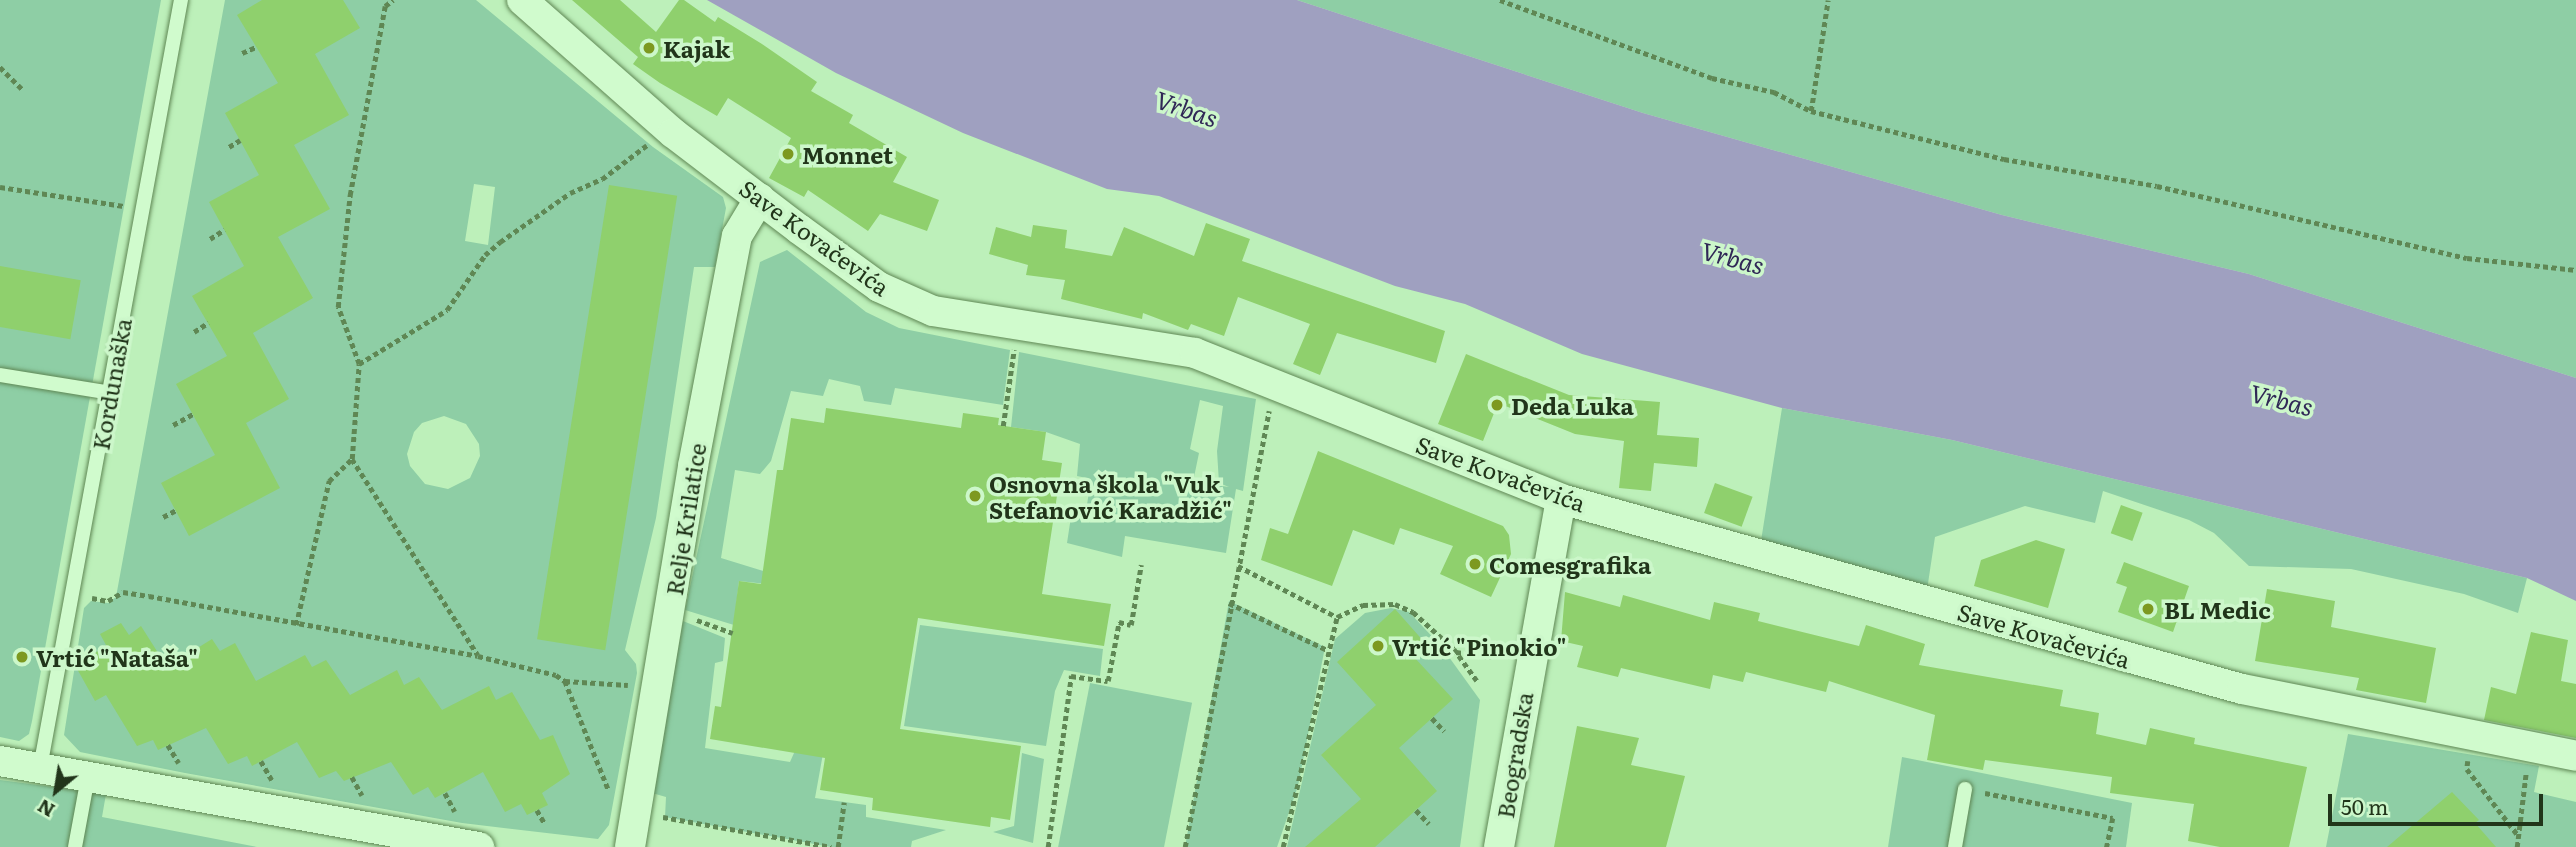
<!DOCTYPE html>
<meta charset="utf-8">
<style>
body{margin:0}
#map{position:relative;width:2576px;height:847px;overflow:hidden;background:#bdf0ba;font-family:Literata,serif}
div>[style]{position:absolute}
.green>*{inset:0;background:#8ecea5;transform-origin:0 0}
.water>*{inset:0;background:#9fa0c0}
.building>*{inset:0;background:#8fd06d;transform-origin:0 0}
.path>*{height:4.5px;margin-top:-2.25px;transform-origin:0;background:repeating-linear-gradient(90deg,#5f8754 0 5px,transparent 0 8.5px)}
.roads{filter:drop-shadow(0 0 2px #5f8754) drop-shadow(0 0 2px #5f8754)}
.service>*{height:14px;margin:-7px;padding:0 7px;transform-origin:7px;border-radius:7px;background:#d0fbcd}
.minor>*{height:30px;margin:-15px;padding:0 15px;transform-origin:15px;border-radius:15px;background:#d0fbcd}
.dots>*{width:19px;height:19px;translate:-50% -50%;box-sizing:border-box;border:4px solid #ccf7ca;border-radius:50%}
span{translate:-50% -50%;white-space:nowrap;text-align:center;line-height:1.15;-webkit-text-stroke:7px #ccf7ca;paint-order:stroke}
.poi-label{font-size:23px;color:#21351a;font-weight:700}
.left{translate:0 -50%;text-align:left}
.street-label{font-size:23px;color:#21351a}
.water-label{font-size:24px;color:#302856;font-style:italic}
.north{position:absolute;left:21px;top:756px;width:70px;height:70px;-webkit-text-stroke:5px #ccf7ca;paint-order:stroke;rotate:210deg;font-size:19px;font-weight:700;line-height:28px;text-align:center;color:#21351a}
.north::after{content:'';display:block;margin:auto;width:24px;height:32px;background:#21351a;clip-path:polygon(50% 0,100% 100%,50% 72%,0 100%)}
.scale{position:absolute;left:2328px;top:794px;width:215px;height:32px;box-sizing:border-box;border:4px solid #21351a;border-top:0;padding-left:9px;font-size:21px;line-height:24px;white-space:nowrap;color:#21351a;-webkit-text-stroke:5px #ccf7ca;paint-order:stroke}
</style>
<div id="map">
<div class="green">
<i style="clip-path:polygon(0 0,161px 0,32px 721px,29px 734px,19px 741px,0 737px)"></i>
<i style="clip-path:polygon(evenodd,225px 0,476px 0,653px 147px,723px 197px,726px 208px,715px 267px,694px 267px,656px 518px,625px 650px,636px 664px,637px 673px,609px 825px,598px 839px,462px 823px,185px 773px,80px 752px,64px 735px,84px 608px,91px 601px,108px 603px,116px 597px,225px 0,474px 184px,495px 187px,488px 245px,465px 241px,474px 184px,225px 0,444px 416px,466px 424px,479px 444px,480px 456px,470px 478px,448px 489px,425px 484px,410px 466px,407px 454px,414px 432px,422px 423px,444px 416px)"></i>
<i style="clip-path:polygon(1297px 0,2576px 0,2576px 378px,2249px 274px,2002px 215px,1643px 113px)"></i>
<i style="clip-path:polygon(787px 250px,866px 312px,899px 328px,1010px 350px,1003px 405px,895px 388px,891px 405px,864px 401px,860px 386px,829px 379px,823px 396px,791px 391px,771px 461px,760px 474px,735px 470px,721px 558px,783px 577px,783px 586px,739px 581px,734px 625px,685px 610px,760px 262px)"></i>
<i style="clip-path:polygon(evenodd,1019px 352px,1256px 399px,1243px 491px,1236px 489px,1226px 553px,1125px 536px,1122px 557px,1067px 543px,1072px 510px,1086px 511px,1091px 479px,1077px 476px,1080px 444px,1046px 432px,1011px 427px,1019px 352px,1200px 400px,1223px 406px,1217px 451px,1219px 483px,1229px 487px,1193px 482px,1199px 453px,1190px 449px,1200px 400px)"></i>
<i style="clip-path:polygon(1782px 408px,1952px 440px,2527px 578px,2518px 613px,2464px 594px,2351px 569px,2249px 566px,2214px 533px,2189px 520px,2103px 491px,2095px 523px,2025px 506px,1935px 537px,1927px 590px,1761px 541px)"></i>
<i style="clip-path:polygon(1229px 601px,1325px 647px,1298px 786px,1277px 847px,1185px 847px)"></i>
<i style="clip-path:polygon(1391px 608px,1409px 612px,1441px 646px,1480px 700px,1460px 847px,1287px 847px,1335px 639px,1365px 613px)"></i>
<i style="clip-path:polygon(683px 621px,725px 638px,723px 661px,715px 663px,705px 748px,790px 762px,798px 744px,824px 748px,815px 798px,866px 805px,866px 817px,946px 830px,912px 841px,911px 847px,831px 847px,665px 817px,666px 797px,652px 793px)"></i>
<i style="clip-path:polygon(920px 625px,1103px 649px,1100px 676px,1064px 670px,1055px 691px,1046px 746px,904px 726px)"></i>
<i style="left:1090px;top:683px;width:104px;height:167px;rotate:11deg"></i>
<i style="clip-path:polygon(2348px 734px,2539px 766px,2534px 792px,2576px 802px,2576px 847px,2326px 847px)"></i>
<i style="clip-path:polygon(1022px 753px,1044px 759px,1033px 843px,993px 832px,1014px 826px)"></i>
<i style="clip-path:polygon(1902px 757px,2132px 803px,2126px 847px,1888px 847px)"></i>
<i style="clip-path:polygon(0 780px,106px 794px,102px 817px,257px 847px,0 847px)"></i>
</div>
<div class="water">
<i style="clip-path:polygon(707px 0,1297px 0,1643px 113px,2002px 215px,2249px 274px,2576px 378px,2576px 601px,2527px 578px,1952px 440px,1782px 408px,1582px 354px,1465px 304px,1395px 286px,1159px 196px,1107px 189px,963px 133px,836px 73px)"></i>
</div>
<div class="building">
<i style="clip-path:polygon(262px 0,343px 0,360px 28px,315px 54px,349px 115px,294px 145px,330px 209px,278px 237px,313px 298px,253px 333px,289px 399px,246px 423px,280px 488px,189px 536px,161px 483px,215px 455px,176px 384px,227px 356px,192px 296px,244px 266px,209px 202px,259px 175px,225px 113px,278px 83px,237px 15px)"></i>
<i style="clip-path:polygon(572px 0,620px 0,656px 32px,679px 0,684px 0,715px 22px,718px 17px,762px 44px,817px 82px,811px 91px,853px 115px,849px 123px,907px 157px,893px 182px,939px 200px,927px 231px,880px 214px,868px 231px,808px 190px,804px 197px,769px 178px,791px 138px,728px 98px,717px 116px,660px 83px,633px 64px,638px 57px)"></i>
<i style="left:609px;top:185px;width:69px;height:460px;rotate:9deg"></i>
<i style="clip-path:polygon(1206px 223px,1250px 239px,1242px 261px,1445px 331px,1436px 363px,1337px 333px,1320px 375px,1293px 364px,1310px 324px,1238px 297px,1224px 336px,1191px 324px,1188px 330px,1143px 313px,1142px 319px,1061px 299px,1065px 280px,1026px 275px,1028px 265px,989px 254px,996px 227px,1031px 237px,1033px 225px,1067px 230px,1065px 248px,1112px 256px,1124px 227px,1194px 256px)"></i>
<i style="left:0;top:266px;width:82px;height:60px;rotate:10deg"></i>
<i style="clip-path:polygon(1466px 354px,1569px 395px,1660px 402px,1657px 435px,1699px 438px,1697px 467px,1654px 463px,1651px 491px,1619px 488px,1624px 441px,1575px 434px,1498px 403px,1483px 441px,1438px 424px)"></i>
<i style="clip-path:polygon(826px 408px,961px 428px,963px 413px,999px 418px,998px 425px,1046px 432px,1042px 460px,1062px 463px,1042px 594px,1111px 604px,1104px 646px,918px 618px,900px 729px,1021px 746px,1010px 820px,991px 817px,990px 827px,872px 810px,873px 798px,820px 790px,825px 758px,710px 739px,715px 706px,721px 707px,739px 581px,761px 584px,777px 470px,783px 470px,791px 418px,824px 423px)"></i>
<i style="clip-path:polygon(1318px 451px,1503px 526px,1509px 535px,1511px 554px,1491px 597px,1440px 574px,1453px 546px,1400px 528px,1394px 545px,1353px 530px,1332px 586px,1261px 560px,1270px 528px,1288px 534px)"></i>
<i style="left:1715px;top:483px;width:40px;height:32px;rotate:20deg"></i>
<i style="left:2121px;top:505px;width:23px;height:30px;rotate:20deg"></i>
<i style="clip-path:polygon(2036px 540px,2065px 549px,2048px 608px,1974px 586px,1981px 560px)"></i>
<i style="clip-path:polygon(2124px 562px,2189px 586px,2173px 632px,2118px 612px,2127px 587px,2116px 583px)"></i>
<i style="clip-path:polygon(2267px 589px,2335px 601px,2331px 627px,2436px 648px,2426px 703px,2356px 690px,2359px 678px,2255px 661px)"></i>
<i style="clip-path:polygon(1565px 592px,1620px 607px,1623px 595px,1710px 620px,1714px 602px,1760px 613px,1758px 621px,1859px 646px,1866px 625px,1925px 644px,1919px 665px,2063px 690px,2060px 706px,2099px 713px,2096px 734px,2146px 745px,2150px 728px,2195px 738px,2194px 744px,2307px 767px,2289px 847px,2220px 847px,2188px 841px,2194px 804px,2110px 793px,2112px 777px,1985px 760px,1983px 770px,1927px 760px,1935px 715px,1829px 681px,1826px 692px,1746px 672px,1743px 682px,1713px 675px,1710px 689px,1621px 668px,1618px 677px,1577px 667px,1583px 646px,1561px 641px)"></i>
<i style="clip-path:polygon(1395px 609px,1426px 644px,1413px 656px,1453px 699px,1399px 748px,1437px 791px,1375px 847px,1305px 847px,1361px 799px,1321px 755px,1376px 705px,1337px 662px)"></i>
<i style="clip-path:polygon(121px 623px,129px 635px,141px 626px,167px 667px,212px 639px,220px 651px,235px 643px,256px 681px,305px 655px,312px 667px,326px 660px,350px 695px,397px 670px,404px 685px,419px 677px,442px 710px,489px 686px,496px 700px,512px 692px,540px 740px,553px 735px,570px 774px,542px 793px,548px 805px,527px 815px,521px 804px,505px 812px,483px 772px,435px 798px,428px 787px,413px 795px,391px 762px,344px 781px,336px 771px,319px 778px,297px 742px,252px 766px,247px 756px,228px 764px,206px 728px,158px 750px,153px 740px,137px 746px,106px 695px,95px 701px,76px 667px,106px 645px,100px 634px)"></i>
<i style="clip-path:polygon(2531px 632px,2568px 640px,2561px 681px,2576px 684px,2576px 738px,2484px 720px,2491px 687px,2516px 694px)"></i>
<i style="clip-path:polygon(1577px 726px,1639px 738px,1631px 765px,1685px 776px,1666px 847px,1554px 847px)"></i>
<i style="clip-path:polygon(2452px 792px,2479px 820px,2475px 823px,2496px 847px,2387px 847px)"></i>
</div>
<div class="path">
<i style="left:1500px;top:0;width:226px;rotate:20.2deg"></i>
<i style="left:1712px;top:78px;width:64px;rotate:12.7deg"></i>
<i style="left:1774px;top:92px;width:42px;rotate:27.2deg"></i>
<i style="left:1811px;top:111px;width:199px;rotate:14deg"></i>
<i style="left:2004px;top:159px;width:155px;rotate:10deg"></i>
<i style="left:2157px;top:186px;width:318px;rotate:13.1deg"></i>
<i style="left:2467px;top:258px;width:110px;rotate:6.3deg"></i>
<i style="left:242px;top:53px;width:15px;rotate:-23deg"></i>
<i style="left:0;top:67px;width:31px;rotate:45deg"></i>
<i style="left:1811px;top:111px;width:112px;rotate:-81.3deg"></i>
<i style="left:229px;top:147px;width:13px;rotate:-32deg"></i>
<i style="left:0;top:187px;width:125px;rotate:8.7deg"></i>
<i style="left:210px;top:239px;width:17px;rotate:-33deg"></i>
<i style="left:194px;top:332px;width:17px;rotate:-33deg"></i>
<i style="left:359px;top:364px;width:103px;rotate:-31.5deg"></i>
<i style="left:447px;top:310px;width:67px;rotate:-55.4deg"></i>
<i style="left:485px;top:255px;width:20px;rotate:-41deg"></i>
<i style="left:500px;top:242px;width:85px;rotate:-35deg"></i>
<i style="left:570px;top:193px;width:35px;rotate:-24deg"></i>
<i style="left:602px;top:179px;width:56px;rotate:-37.1deg"></i>
<i style="left:173px;top:425px;width:23px;rotate:-29deg"></i>
<i style="left:1003px;top:426px;width:77px;rotate:-81.8deg"></i>
<i style="left:352px;top:459px;width:233px;rotate:57.3deg"></i>
<i style="left:163px;top:517px;width:15px;rotate:-28deg"></i>
<i style="left:1238px;top:566px;width:111px;rotate:27.3deg"></i>
<i style="left:92px;top:598px;width:16px;rotate:11deg"></i>
<i style="left:108px;top:601px;width:17px;rotate:-31deg"></i>
<i style="left:123px;top:592px;width:26px;rotate:9deg"></i>
<i style="left:149px;top:596px;width:334px;rotate:10.3deg"></i>
<i style="left:478px;top:656px;width:80px;rotate:13.7deg"></i>
<i style="left:556px;top:675px;width:11px;rotate:34deg"></i>
<i style="left:565px;top:681px;width:118px;rotate:68.2deg"></i>
<i style="left:1229px;top:603px;width:109px;rotate:25.6deg"></i>
<i style="left:697px;top:620px;width:38px;rotate:20deg"></i>
<i style="left:296px;top:625px;width:148px;rotate:-77.1deg"></i>
<i style="left:329px;top:481px;width:32px;rotate:-44deg"></i>
<i style="left:352px;top:459px;width:95px;rotate:-85.8deg"></i>
<i style="left:359px;top:364px;width:61px;rotate:-110.2deg"></i>
<i style="left:338px;top:307px;width:113px;rotate:-83.9deg"></i>
<i style="left:350px;top:195px;width:192px;rotate:-79.5deg"></i>
<i style="left:385px;top:6px;width:10px;rotate:-37deg"></i>
<i style="left:1456px;top:652px;width:36px;rotate:8deg"></i>
<i style="left:565px;top:681px;width:63px;rotate:3.6deg"></i>
<i style="left:1432px;top:718px;width:18px;rotate:47deg"></i>
<i style="left:168px;top:745px;width:21px;rotate:59deg"></i>
<i style="left:261px;top:761px;width:22px;rotate:60deg"></i>
<i style="left:2468px;top:761px;width:8px;rotate:97deg"></i>
<i style="left:2467px;top:769px;width:82px;rotate:52.4deg"></i>
<i style="left:352px;top:777px;width:21px;rotate:61deg"></i>
<i style="left:445px;top:793px;width:21px;rotate:62deg"></i>
<i style="left:1985px;top:793px;width:130px;rotate:11.1deg"></i>
<i style="left:2113px;top:818px;width:30px;rotate:102deg"></i>
<i style="left:537px;top:810px;width:16px;rotate:60deg"></i>
<i style="left:1416px;top:810px;width:19px;rotate:47deg"></i>
<i style="left:663px;top:817px;width:171px;rotate:10.1deg"></i>
<i style="left:838px;top:847px;width:45px;rotate:-82.4deg"></i>
<i style="left:1048px;top:847px;width:173px;rotate:-82.3deg"></i>
<i style="left:1071px;top:676px;width:37px;rotate:8deg"></i>
<i style="left:1108px;top:681px;width:60px;rotate:-79.4deg"></i>
<i style="left:1119px;top:622px;width:12px;rotate:14deg"></i>
<i style="left:1131px;top:625px;width:61px;rotate:-80.5deg"></i>
<i style="left:1185px;top:847px;width:444px;rotate:-79.1deg"></i>
<i style="left:1283px;top:847px;width:236px;rotate:-76.8deg"></i>
<i style="left:1337px;top:617px;width:29px;rotate:-25deg"></i>
<i style="left:1363px;top:605px;width:32px;rotate:-2deg"></i>
<i style="left:1395px;top:604px;width:20px;rotate:24deg"></i>
<i style="left:1413px;top:612px;width:55px;rotate:42.1deg"></i>
<i style="left:1454px;top:649px;width:39px;rotate:54deg"></i>
<i style="left:2517px;top:847px;width:75px;rotate:-83.1deg"></i>
</div>
<div class="roads">
<div class="service">
<i style="left:0;top:375px;width:112px;rotate:9.2deg"></i>
<i style="left:40px;top:768px;width:781px;rotate:-79.6deg"></i>
<i style="left:75px;top:847px;width:71px;rotate:-79.5deg"></i>
<i style="left:1955px;top:847px;width:59px;rotate:-80.2deg"></i>
</div>
<div class="minor">
<i style="left:522px;top:0;width:201px;rotate:41.4deg"></i>
<i style="left:673px;top:133px;width:158px;rotate:37.3deg"></i>
<i style="left:799px;top:229px;width:99px;rotate:35.9deg"></i>
<i style="left:879px;top:287px;width:59px;rotate:24deg"></i>
<i style="left:933px;top:311px;width:265px;rotate:9.1deg"></i>
<i style="left:1195px;top:353px;width:394px;rotate:21.7deg"></i>
<i style="left:1561px;top:499px;width:707px;rotate:15.59deg"></i>
<i style="left:2242px;top:689px;width:341px;rotate:11.3deg"></i>
<i style="left:0;top:761px;width:487px;rotate:10.2deg"></i>
<i style="left:630px;top:847px;width:386px;rotate:-80.6deg"></i>
<i style="left:693px;top:466px;width:234px;rotate:-79.2deg"></i>
<i style="left:737px;top:236px;width:44px;rotate:-58.8deg"></i>
<i style="left:1499px;top:847px;width:353px;rotate:-79.9deg"></i>
</div>
</div>
<div class="dots">
<i style="left:649px;top:48px;background:#7d9920"></i>
<i style="left:788px;top:154px;background:#7d9920"></i>
<i style="left:1497px;top:405px;background:#7d9920"></i>
<i style="left:975px;top:496px;background:#7d9920"></i>
<i style="left:1475px;top:564px;background:#7d9920"></i>
<i style="left:2148px;top:609px;background:#7d9920"></i>
<i style="left:1378px;top:646px;background:#7d9920"></i>
<i style="left:22px;top:657px;background:#7d9920"></i>
</div>
<div class="poi-label">
<span class="left" style="left:663px;top:48px">Kajak</span>
<span class="left" style="left:802px;top:154px">Monnet</span>
<span class="left" style="left:1511px;top:405px">Deda Luka</span>
<span class="left" style="left:989px;top:496px">Osnovna škola "Vuk<br>Stefanović Karadžić"</span>
<span class="left" style="left:1489px;top:564px">Comesgrafika</span>
<span class="left" style="left:2164px;top:609px">BL Medic</span>
<span class="left" style="left:1392px;top:646px">Vrtić "Pinokio"</span>
<span class="left" style="left:36px;top:657px">Vrtić "Nataša"</span>
</div>
<div class="street-label">
<span style="left:815px;top:237px;rotate:36deg">Save Kovačevića</span>
<span style="left:111px;top:384px;rotate:-80deg">Kordunaška</span>
<span style="left:1501px;top:473px;rotate:20deg">Save Kovačevića</span>
<span style="left:685px;top:519px;rotate:-81deg">Relje Krilatice</span>
<span style="left:2044px;top:635px;rotate:16deg">Save Kovačevića</span>
<span style="left:1514px;top:755px;rotate:-81deg">Beogradska</span>
</div>
<div class="water-label">
<span style="left:1187px;top:108px;rotate:19deg">Vrbas</span>
<span style="left:1733px;top:257px;rotate:15deg">Vrbas</span>
<span style="left:2282px;top:399px;rotate:14deg">Vrbas</span>
</div>
<div class="north">N</div>
<div class="scale">50 m</div>
</div>
